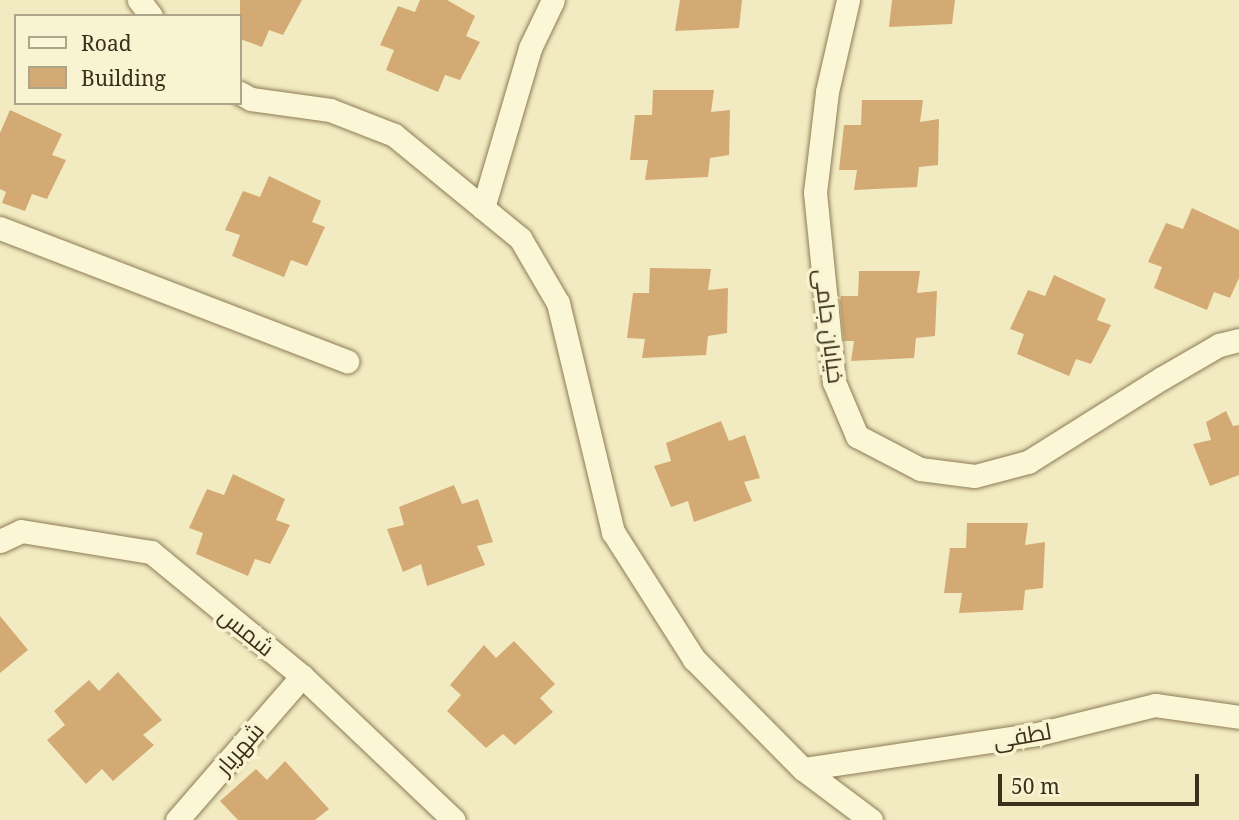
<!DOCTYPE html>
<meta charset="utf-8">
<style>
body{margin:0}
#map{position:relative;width:1239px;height:820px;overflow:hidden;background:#f2ebc1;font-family:"Noto Serif",Cairo,serif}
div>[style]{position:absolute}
.building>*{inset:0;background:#d3aa73}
.roads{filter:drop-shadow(0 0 2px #8d7c57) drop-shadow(0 0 2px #8d7c57)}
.minor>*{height:23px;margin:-11.5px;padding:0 11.5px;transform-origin:11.5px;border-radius:11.5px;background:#fbf6d5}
span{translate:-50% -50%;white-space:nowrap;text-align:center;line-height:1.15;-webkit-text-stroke:7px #f8f3d1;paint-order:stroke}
.street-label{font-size:23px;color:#3b301c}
.legend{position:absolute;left:14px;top:14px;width:228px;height:91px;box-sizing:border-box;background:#f8f3d1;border:2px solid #aca589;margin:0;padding:9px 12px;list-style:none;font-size:21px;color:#3b301c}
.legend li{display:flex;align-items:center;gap:14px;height:35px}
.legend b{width:35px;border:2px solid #aca589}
.scale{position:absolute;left:998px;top:774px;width:201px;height:32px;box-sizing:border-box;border:4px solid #3b301c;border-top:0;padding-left:9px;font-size:21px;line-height:24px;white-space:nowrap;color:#3b301c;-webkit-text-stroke:5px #f8f3d1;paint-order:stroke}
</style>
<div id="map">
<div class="building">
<i style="clip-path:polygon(240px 0,302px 0,283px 35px,269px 30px,262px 47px,240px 39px)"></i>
<i style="clip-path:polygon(420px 0,447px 0,475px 16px,466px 36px,480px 42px,460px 80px,445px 75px,438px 92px,386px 70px,394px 50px,380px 45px,398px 6px,415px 12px)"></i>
<i style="clip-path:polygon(680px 0,742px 0,739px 28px,675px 31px)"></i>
<i style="clip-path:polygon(892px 0,955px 0,952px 24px,889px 27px)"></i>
<i style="clip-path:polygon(653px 90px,714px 90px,711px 112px,730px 110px,729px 155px,710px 158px,708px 177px,645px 180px,648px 160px,630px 160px,635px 115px,652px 115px)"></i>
<i style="clip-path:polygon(862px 100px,923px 100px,920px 122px,939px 119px,938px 165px,919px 167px,917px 187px,854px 190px,857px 170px,839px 170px,844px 125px,861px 125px)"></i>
<i style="clip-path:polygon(10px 110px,62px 134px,52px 155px,66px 160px,47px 199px,32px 194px,25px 211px,2px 203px,6px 192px,0 189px,0 133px)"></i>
<i style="clip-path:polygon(269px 176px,321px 201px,312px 222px,325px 227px,307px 266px,291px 260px,284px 277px,232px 256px,240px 235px,225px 230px,243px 191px,260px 197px)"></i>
<i style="clip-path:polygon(1192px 208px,1239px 230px,1239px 278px,1230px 298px,1214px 292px,1207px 310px,1154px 288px,1162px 267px,1148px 262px,1166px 223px,1183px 229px)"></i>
<i style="clip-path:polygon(650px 268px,711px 269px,708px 290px,728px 288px,727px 333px,708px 336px,706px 355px,642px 358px,645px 339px,627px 338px,633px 293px,649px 293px)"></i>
<i style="clip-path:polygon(859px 271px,920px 271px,917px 293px,937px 291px,935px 336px,916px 338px,914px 358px,851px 361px,854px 341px,844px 341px,840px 302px,841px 296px,858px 296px)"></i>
<i style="clip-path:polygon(1054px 275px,1106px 299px,1097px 320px,1111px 325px,1091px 364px,1076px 359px,1069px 376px,1017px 354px,1024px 334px,1010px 329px,1028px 290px,1045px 296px)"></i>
<i style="clip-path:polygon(1226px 411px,1233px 426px,1239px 425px,1239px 475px,1210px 486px,1193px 444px,1211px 440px,1206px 422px)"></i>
<i style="clip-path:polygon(721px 421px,729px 441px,745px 435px,760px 478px,744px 482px,752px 501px,694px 522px,688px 501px,671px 507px,654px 466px,671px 461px,666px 443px)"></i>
<i style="clip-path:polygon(233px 474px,285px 499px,276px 520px,290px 525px,270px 564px,255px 559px,248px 576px,196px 554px,203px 533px,189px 528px,207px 489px,224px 495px)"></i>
<i style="clip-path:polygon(454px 485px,462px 504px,478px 499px,493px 542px,477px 546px,485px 565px,427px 586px,421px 564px,403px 572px,387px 529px,404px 525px,399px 507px)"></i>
<i style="clip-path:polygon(967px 523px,1028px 523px,1025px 545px,1045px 542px,1043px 588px,1025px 590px,1023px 610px,959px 613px,962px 593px,944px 593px,950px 548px,966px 548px)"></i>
<i style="clip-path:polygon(0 616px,28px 650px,0 673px)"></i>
<i style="clip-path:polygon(514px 641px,555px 684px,540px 698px,553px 712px,515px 745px,503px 734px,486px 748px,447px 711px,461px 695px,450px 685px,484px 645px,496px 658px)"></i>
<i style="clip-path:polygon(118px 672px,162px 720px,143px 735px,154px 745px,113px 781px,102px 769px,86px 784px,47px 740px,65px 725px,54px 711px,89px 680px,99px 691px)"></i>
<i style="clip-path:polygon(285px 761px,329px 809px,315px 820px,238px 820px,220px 801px,256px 769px,267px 780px)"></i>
</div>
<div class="roads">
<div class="minor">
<i style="left:139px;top:0;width:20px;rotate:53deg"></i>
<i style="left:848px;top:0;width:94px;rotate:102.9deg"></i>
<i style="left:827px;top:92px;width:101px;rotate:96.8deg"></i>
<i style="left:815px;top:192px;width:191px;rotate:84.3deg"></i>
<i style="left:834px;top:382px;width:59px;rotate:66.9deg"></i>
<i style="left:857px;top:436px;width:71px;rotate:27.6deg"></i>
<i style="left:920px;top:469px;width:55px;rotate:7.3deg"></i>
<i style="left:975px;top:476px;width:55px;rotate:-14.8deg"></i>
<i style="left:1028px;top:462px;width:158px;rotate:-32.1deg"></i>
<i style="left:1162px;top:378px;width:66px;rotate:-30.1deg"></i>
<i style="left:1219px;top:345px;width:21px;rotate:-14deg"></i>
<i style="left:240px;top:93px;width:13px;rotate:29deg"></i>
<i style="left:251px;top:99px;width:80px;rotate:7.9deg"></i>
<i style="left:330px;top:110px;width:69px;rotate:21.3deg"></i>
<i style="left:394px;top:135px;width:163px;rotate:39.3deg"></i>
<i style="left:520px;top:238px;width:75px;rotate:59.7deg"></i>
<i style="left:558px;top:303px;width:236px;rotate:76.5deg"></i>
<i style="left:613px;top:532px;width:151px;rotate:57.5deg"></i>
<i style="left:694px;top:659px;width:155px;rotate:45.3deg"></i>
<i style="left:803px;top:769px;width:85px;rotate:36.9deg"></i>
<i style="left:483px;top:208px;width:167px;rotate:-73.6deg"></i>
<i style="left:530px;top:48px;width:53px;rotate:-64.4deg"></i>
<i style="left:0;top:228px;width:372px;rotate:21deg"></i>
<i style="left:0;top:541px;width:23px;rotate:-25deg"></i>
<i style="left:21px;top:531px;width:132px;rotate:9.2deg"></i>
<i style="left:151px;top:552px;width:195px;rotate:39.4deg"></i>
<i style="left:302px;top:676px;width:209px;rotate:43.5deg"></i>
<i style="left:803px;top:769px;width:238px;rotate:-8.5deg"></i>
<i style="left:1038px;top:734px;width:121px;rotate:-13.9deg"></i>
<i style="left:1155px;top:705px;width:85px;rotate:8.1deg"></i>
<i style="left:177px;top:820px;width:191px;rotate:-49deg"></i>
</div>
</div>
<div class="street-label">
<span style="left:830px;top:326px;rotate:83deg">خیابان جامی</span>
<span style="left:247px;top:631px;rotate:39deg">شمس</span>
<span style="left:1022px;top:735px;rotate:-10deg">لطفی</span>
<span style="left:239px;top:748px;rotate:-49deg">شهریار</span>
</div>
<ul class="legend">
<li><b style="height:9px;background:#fbf6d5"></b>Road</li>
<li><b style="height:19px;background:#d3aa73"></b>Building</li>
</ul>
<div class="scale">50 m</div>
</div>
